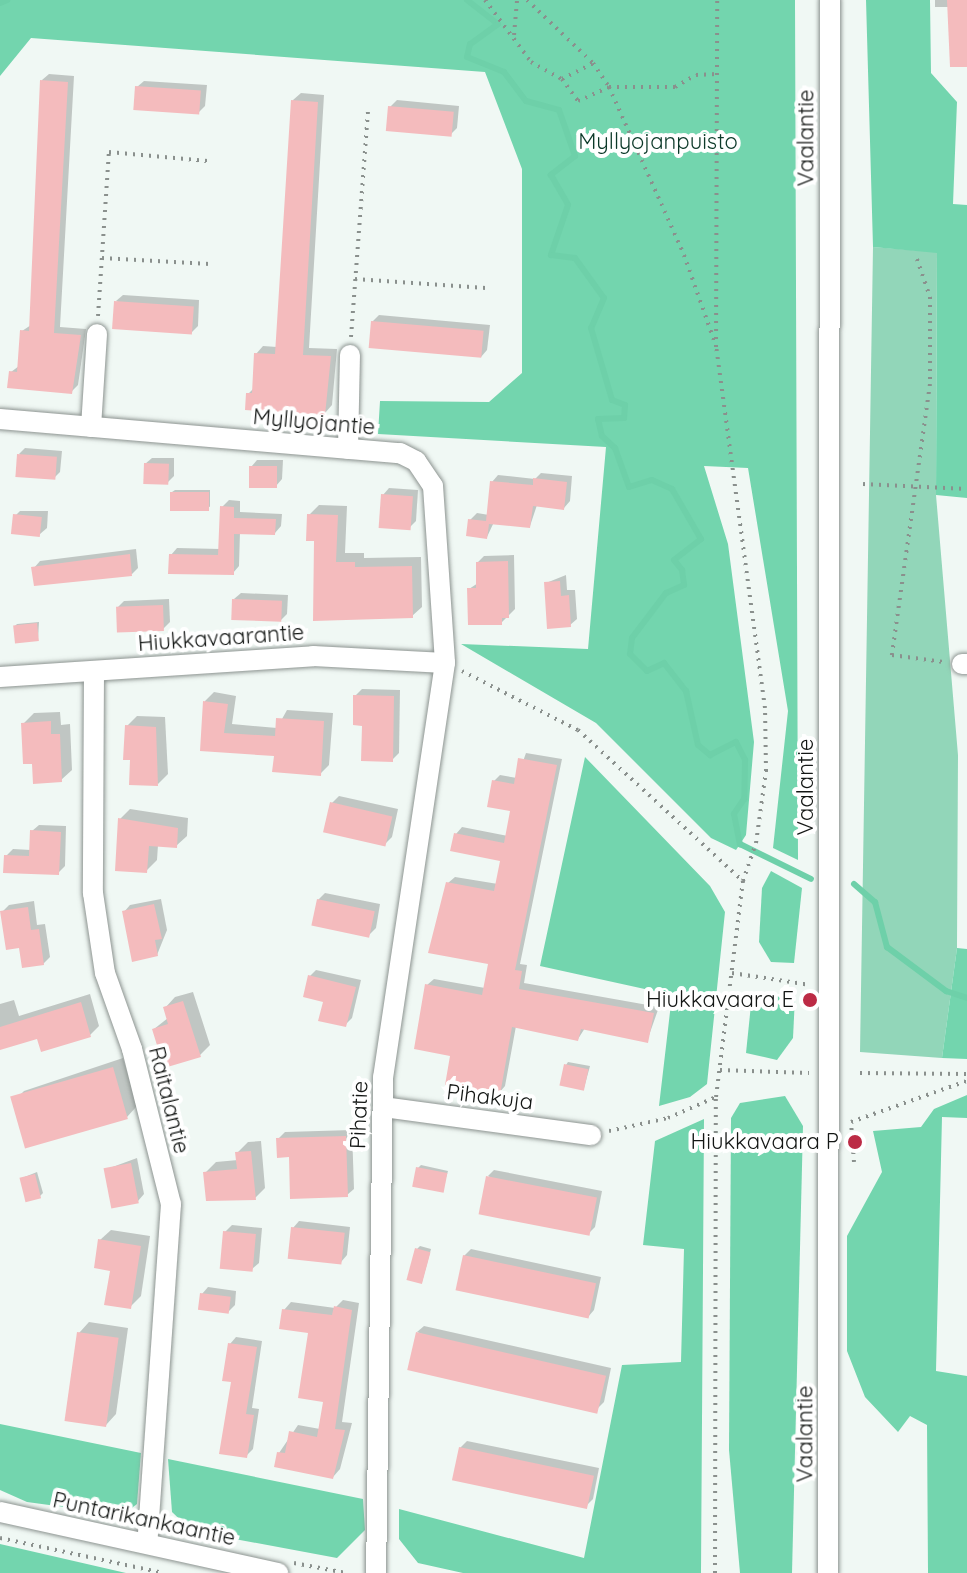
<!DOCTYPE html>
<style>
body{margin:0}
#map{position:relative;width:967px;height:1573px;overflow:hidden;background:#f0f8f4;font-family:Quicksand,sans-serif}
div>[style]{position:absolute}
.green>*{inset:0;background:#92d6b9}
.forest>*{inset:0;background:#73d5ae}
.shadow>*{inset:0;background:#0003}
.stream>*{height:6px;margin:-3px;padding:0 3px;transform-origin:3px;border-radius:3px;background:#6ed0a9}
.building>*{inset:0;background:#f4bbbd;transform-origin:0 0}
.path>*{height:4px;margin-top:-2px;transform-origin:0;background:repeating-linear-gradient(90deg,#8a908d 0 2px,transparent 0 8px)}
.roads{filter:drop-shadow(0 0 2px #8d9491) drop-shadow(0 0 2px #8d9491)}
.minor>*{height:20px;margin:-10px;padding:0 10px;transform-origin:10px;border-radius:10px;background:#fff}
.dots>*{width:22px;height:22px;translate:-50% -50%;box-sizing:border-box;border:4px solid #fff;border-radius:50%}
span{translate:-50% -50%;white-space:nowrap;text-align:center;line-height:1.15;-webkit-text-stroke:8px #fff;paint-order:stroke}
.street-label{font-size:22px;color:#131614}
.park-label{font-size:22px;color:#0c3929}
.poi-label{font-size:22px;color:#131614}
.right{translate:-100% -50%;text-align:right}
</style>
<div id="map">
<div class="green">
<i style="clip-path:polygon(873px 247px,937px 252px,936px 495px,958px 755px,957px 948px,942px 1058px,860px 1052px)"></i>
</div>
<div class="forest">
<i style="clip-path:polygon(0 0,795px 0,798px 860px,773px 848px,788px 711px,748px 468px,704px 466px,728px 544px,754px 742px,746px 835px,736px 850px,711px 838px,596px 723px,461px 644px,588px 649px,606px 447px,378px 434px,380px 401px,489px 402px,522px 373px,522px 169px,485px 72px,31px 38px,0 76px)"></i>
<i style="clip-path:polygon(866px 0,930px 0,931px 73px,957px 102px,953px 204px,967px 205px,967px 498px,936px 495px,937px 253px,873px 247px)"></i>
<i style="clip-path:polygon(585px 757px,710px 886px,725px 912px,707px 1084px,690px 1097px,659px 1106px,672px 995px,540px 966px)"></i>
<i style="clip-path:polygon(771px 871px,802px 888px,794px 963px,771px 962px,759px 942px,762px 888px)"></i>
<i style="clip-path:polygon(957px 948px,967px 949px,967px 1059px,942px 1058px)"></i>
<i style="clip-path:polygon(752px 995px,795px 997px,793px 1038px,777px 1060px,746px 1053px)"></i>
<i style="clip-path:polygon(967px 1095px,967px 1118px,942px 1117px,936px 1371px,967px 1376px,967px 1573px,928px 1573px,927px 1425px,910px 1416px,898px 1432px,865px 1397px,847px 1351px,847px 1236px,882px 1172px,873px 1131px,921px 1127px,934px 1109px)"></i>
<i style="clip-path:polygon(785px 1096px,803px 1126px,792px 1573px,740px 1573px,729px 1450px,731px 1118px,740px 1103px)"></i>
<i style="clip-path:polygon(704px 1119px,701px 1573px,463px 1573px,418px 1563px,399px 1539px,399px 1509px,584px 1558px,622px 1365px,681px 1362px,684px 1249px,643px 1245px,655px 1141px)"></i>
<i style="clip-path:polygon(0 1424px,141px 1453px,137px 1504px,123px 1515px,27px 1502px,0 1490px)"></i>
<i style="clip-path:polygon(168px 1459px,363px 1499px,365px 1530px,337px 1558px,192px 1531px,172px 1512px)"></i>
<i style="clip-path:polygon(0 1544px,126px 1573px,0 1573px)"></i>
</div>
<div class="shadow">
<i style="clip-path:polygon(935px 0,967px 0,967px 65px,948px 7px,935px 7px)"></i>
<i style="clip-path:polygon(49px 74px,74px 76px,60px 327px,86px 329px,78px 385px,71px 392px,11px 372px,19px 366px,22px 331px,31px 325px,42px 80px)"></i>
<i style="clip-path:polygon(144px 81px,207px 85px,205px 106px,198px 113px,137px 87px)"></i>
<i style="clip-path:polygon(301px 93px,324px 95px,309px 348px,337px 349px,332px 405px,325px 413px,248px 394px,254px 388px,256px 354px,263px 346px,277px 347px,293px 100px)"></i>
<i style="clip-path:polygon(397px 100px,459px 106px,457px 128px,451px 134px,390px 107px)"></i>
<i style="clip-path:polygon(123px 295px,199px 300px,198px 326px,191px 333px,116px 301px)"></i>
<i style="clip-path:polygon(379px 315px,490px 325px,487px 350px,481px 357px,372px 322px)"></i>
<i style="clip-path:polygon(25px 448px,62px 451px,60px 472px,54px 478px,19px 454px)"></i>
<i style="clip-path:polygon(152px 458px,174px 458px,174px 476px,167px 483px,145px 464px)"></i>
<i style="clip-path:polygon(257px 460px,283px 460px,282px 479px,276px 486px,251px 467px)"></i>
<i style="clip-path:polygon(541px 473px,572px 476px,570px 501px,564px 508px,537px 505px,530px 526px,494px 522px,487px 537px,470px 520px,477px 513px,489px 515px,492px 482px,498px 475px,535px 479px)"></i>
<i style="clip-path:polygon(389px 488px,418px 490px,416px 521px,409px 528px,383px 495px)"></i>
<i style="clip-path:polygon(175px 490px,210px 490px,210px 507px,172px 492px)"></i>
<i style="clip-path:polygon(229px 500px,240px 501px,240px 512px,282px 514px,281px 526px,275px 533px,240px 532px,239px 566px,233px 573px,171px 555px,177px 548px,221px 549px,222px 507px)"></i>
<i style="clip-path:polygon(319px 505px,347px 506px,345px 553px,364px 553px,364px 558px,421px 557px,422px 607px,412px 616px,315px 619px,316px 539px,309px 515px)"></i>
<i style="clip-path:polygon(20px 511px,48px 511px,47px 528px,40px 534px,13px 518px)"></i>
<i style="clip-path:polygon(136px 549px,138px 568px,132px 574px,34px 568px,40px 561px)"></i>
<i style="clip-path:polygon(514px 555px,515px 609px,501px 623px,469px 589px,478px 583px,478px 562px,484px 556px)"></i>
<i style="clip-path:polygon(566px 575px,567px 590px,575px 590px,577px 619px,570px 625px,546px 583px)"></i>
<i style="clip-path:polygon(241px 593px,288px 595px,287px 614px,280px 621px,234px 599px)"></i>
<i style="clip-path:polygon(169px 599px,170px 622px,163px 629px,118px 607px,124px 601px)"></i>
<i style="clip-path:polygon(39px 622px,38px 639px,15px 626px,17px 624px)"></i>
<i style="clip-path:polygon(362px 689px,400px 690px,399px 753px,392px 760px,355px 696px)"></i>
<i style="clip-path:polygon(214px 692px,236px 696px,232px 724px,277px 728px,287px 710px,333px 713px,329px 765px,320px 774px,276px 754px,202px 749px,205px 701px)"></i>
<i style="clip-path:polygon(60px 712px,61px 725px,70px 724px,72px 770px,61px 780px,34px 762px,23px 724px,34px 713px)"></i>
<i style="clip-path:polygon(137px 716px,165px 717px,168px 774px,158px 784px,132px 758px,127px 726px)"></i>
<i style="clip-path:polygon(526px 753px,562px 759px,520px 964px,527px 965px,524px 983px,659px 1007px,647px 1041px,585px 1028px,578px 1039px,516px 1026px,505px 1086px,499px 1093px,427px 985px,434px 979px,485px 988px,490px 962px,448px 883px,455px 877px,498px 884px,502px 860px,456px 834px,462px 827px,508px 836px,513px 809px,494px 781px,500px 775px,517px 778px)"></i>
<i style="clip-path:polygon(339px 796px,398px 809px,392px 837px,385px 844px,332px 803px)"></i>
<i style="clip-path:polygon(130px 809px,188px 818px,187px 836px,176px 846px,158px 845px,157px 860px,146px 871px,120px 819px)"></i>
<i style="clip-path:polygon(39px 825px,66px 826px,65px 866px,58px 873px,6px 856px,13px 849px,31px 850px,32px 831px)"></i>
<i style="clip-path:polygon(325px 893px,380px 904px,376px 928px,369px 935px,318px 900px)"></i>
<i style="clip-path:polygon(161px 899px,167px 930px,157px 955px,124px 912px,130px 905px)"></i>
<i style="clip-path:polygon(34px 901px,37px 925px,45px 924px,50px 957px,43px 964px,21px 946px,2px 912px,9px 905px)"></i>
<i style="clip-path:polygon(316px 970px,361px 980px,352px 1018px,345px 1025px,310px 976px)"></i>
<i style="clip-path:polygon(193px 992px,210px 1045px,200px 1055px,154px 1029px,168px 1018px,165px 1008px,175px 997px)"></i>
<i style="clip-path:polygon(90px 994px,99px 1026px,90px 1035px,38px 1036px,0 1048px,0 1004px,14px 1000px,19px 1016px)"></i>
<i style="clip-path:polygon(123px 1058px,137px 1106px,127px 1117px,14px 1101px,24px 1091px)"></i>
<i style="clip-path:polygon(568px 1062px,590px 1066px,584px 1088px,566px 1065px)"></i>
<i style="clip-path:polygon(352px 1130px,354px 1189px,347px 1195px,278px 1139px,285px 1132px)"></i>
<i style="clip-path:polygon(261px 1141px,265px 1188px,255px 1198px,205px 1173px,216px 1162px,238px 1160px,237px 1153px,248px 1142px)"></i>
<i style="clip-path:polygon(137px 1158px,144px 1194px,138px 1201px,107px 1169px)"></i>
<i style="clip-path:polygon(421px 1165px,448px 1171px,442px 1191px,418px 1168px)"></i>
<i style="clip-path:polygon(494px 1170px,602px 1191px,595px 1227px,589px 1233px,488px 1176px)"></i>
<i style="clip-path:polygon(37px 1172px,43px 1193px,40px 1196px,22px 1178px)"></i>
<i style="clip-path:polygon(299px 1221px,350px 1227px,347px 1255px,341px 1262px,293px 1228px)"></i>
<i style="clip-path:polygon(232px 1225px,262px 1228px,259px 1263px,252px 1269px,225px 1232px)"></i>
<i style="clip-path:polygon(111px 1230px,150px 1236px,141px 1296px,130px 1307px,100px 1240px)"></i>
<i style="clip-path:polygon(420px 1246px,431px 1249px,422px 1282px,417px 1249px)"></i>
<i style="clip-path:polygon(471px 1249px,601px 1277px,594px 1310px,588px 1317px,464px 1256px)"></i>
<i style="clip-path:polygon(208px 1287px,236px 1291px,235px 1305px,228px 1312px,202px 1294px)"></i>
<i style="clip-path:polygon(343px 1300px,359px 1303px,342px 1422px,352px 1423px,340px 1469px,333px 1477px,279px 1453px,298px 1425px,320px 1429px,326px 1400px,310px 1331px,284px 1310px,291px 1302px,335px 1308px)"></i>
<i style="clip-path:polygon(89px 1322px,128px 1328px,116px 1414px,106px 1425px,79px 1333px)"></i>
<i style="clip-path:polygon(424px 1326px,611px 1368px,604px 1402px,598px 1408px,417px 1332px)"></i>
<i style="clip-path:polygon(236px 1337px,262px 1341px,252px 1408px,259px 1409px,253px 1449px,246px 1456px,230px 1344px)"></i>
<i style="clip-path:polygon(467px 1441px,599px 1468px,593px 1499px,586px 1506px,460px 1448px)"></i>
</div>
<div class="stream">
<i style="left:467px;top:0;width:39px;rotate:38deg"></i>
<i style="left:498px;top:24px;width:34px;rotate:144deg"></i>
<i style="left:470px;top:44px;width:13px;rotate:103deg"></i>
<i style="left:467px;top:57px;width:40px;rotate:22deg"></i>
<i style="left:504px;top:72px;width:36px;rotate:53deg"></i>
<i style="left:526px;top:101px;width:34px;rotate:15deg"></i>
<i style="left:559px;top:110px;width:49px;rotate:70.8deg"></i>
<i style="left:575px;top:156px;width:31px;rotate:142deg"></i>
<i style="left:551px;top:175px;width:34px;rotate:60deg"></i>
<i style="left:568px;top:205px;width:53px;rotate:108.8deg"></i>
<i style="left:551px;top:255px;width:24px;rotate:7deg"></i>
<i style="left:575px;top:258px;width:49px;rotate:54.1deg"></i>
<i style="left:604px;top:298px;width:33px;rotate:113deg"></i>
<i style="left:591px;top:328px;width:75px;rotate:73.7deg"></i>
<i style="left:612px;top:400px;width:14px;rotate:21deg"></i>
<i style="left:625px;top:405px;width:13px;rotate:94deg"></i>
<i style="left:624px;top:418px;width:26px;rotate:178deg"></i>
<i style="left:598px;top:419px;width:17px;rotate:77deg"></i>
<i style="left:602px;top:436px;width:18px;rotate:43deg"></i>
<i style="left:615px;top:448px;width:41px;rotate:70.3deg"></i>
<i style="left:629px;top:487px;width:24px;rotate:-17deg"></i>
<i style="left:652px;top:480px;width:22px;rotate:24deg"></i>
<i style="left:672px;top:489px;width:58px;rotate:59.9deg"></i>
<i style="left:701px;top:539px;width:34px;rotate:142deg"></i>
<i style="left:674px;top:560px;width:13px;rotate:51deg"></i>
<i style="left:682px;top:570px;width:15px;rotate:82deg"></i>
<i style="left:684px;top:585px;width:20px;rotate:156deg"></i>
<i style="left:666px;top:593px;width:56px;rotate:127.1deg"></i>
<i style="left:632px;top:638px;width:16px;rotate:97deg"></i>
<i style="left:630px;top:654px;width:24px;rotate:45deg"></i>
<i style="left:647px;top:671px;width:19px;rotate:-25deg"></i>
<i style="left:664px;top:663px;width:36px;rotate:52deg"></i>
<i style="left:686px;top:691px;width:55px;rotate:77.5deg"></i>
<i style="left:698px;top:745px;width:16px;rotate:40deg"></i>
<i style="left:710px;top:755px;width:29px;rotate:-27deg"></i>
<i style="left:736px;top:742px;width:20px;rotate:63deg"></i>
<i style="left:745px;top:760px;width:39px;rotate:91deg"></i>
<i style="left:744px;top:799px;width:18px;rotate:124deg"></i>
<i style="left:734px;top:814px;width:31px;rotate:79deg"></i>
<i style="left:740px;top:844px;width:79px;rotate:26.2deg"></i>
<i style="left:0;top:3px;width:8px;rotate:-23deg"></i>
<i style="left:854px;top:884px;width:28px;rotate:41deg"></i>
<i style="left:875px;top:902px;width:47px;rotate:75.1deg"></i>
<i style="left:887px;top:947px;width:74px;rotate:36.7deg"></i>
<i style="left:946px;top:991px;width:22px;rotate:18deg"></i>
</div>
<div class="building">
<i style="clip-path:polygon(947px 0,967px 0,967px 67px,950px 67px)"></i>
<i style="clip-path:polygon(40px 80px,68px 82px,54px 333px,81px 335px,72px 394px,7px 388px,9px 371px,17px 372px,20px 330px,29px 331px)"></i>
<i style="left:135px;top:86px;width:66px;height:24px;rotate:4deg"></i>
<i style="clip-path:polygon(291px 100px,318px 102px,303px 355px,331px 356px,325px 415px,245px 410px,246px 393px,252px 393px,254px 353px,275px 354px)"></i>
<i style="left:388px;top:106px;width:66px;height:25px;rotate:5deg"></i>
<i style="left:114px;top:301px;width:80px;height:28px;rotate:4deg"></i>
<i style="left:371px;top:321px;width:113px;height:27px;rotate:5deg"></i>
<i style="left:17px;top:454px;width:40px;height:23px;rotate:4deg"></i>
<i style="left:144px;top:463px;width:25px;height:21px;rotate:2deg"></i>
<i style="left:249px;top:466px;width:28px;height:22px"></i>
<i style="clip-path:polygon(533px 478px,567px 482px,564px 510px,533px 506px,530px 528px,489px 524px,487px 539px,466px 536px,468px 519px,486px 521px,490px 481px,533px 485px)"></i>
<i style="left:170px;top:492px;width:39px;height:19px"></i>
<i style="left:381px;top:494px;width:32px;height:34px;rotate:4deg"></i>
<i style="clip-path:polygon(220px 506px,234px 507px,234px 518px,276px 519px,275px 535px,234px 534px,234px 575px,168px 574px,169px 554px,218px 555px)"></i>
<i style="left:13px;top:514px;width:29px;height:20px;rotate:6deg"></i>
<i style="clip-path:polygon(307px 514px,338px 515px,336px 562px,355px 562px,355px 567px,412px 566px,413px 618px,313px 621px,314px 541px,306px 541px)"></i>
<i style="clip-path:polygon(130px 554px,132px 576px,34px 586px,31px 567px)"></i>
<i style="clip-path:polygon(508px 561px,509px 618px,502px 618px,502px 625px,468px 625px,467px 588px,476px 588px,476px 562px)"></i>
<i style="clip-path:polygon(560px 581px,561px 596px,569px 595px,571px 627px,547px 629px,544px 582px)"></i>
<i style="left:232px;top:599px;width:50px;height:21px;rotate:2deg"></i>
<i style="left:163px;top:605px;width:26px;height:47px;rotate:88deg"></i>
<i style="left:37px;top:623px;width:18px;height:24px;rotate:84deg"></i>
<i style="clip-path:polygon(353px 695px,394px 696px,393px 762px,361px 761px,362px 726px,353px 725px)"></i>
<i style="clip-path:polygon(203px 701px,228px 704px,224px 733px,275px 736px,276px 718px,324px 721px,321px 776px,272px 772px,274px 756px,200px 751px)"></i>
<i style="clip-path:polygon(51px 721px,51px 734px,60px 734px,62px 782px,33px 784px,32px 764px,23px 764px,21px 723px)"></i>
<i style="clip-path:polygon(125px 725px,156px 727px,158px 786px,129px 785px,130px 760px,123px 760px)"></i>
<i style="clip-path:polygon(518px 758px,557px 765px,515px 970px,522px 971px,519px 989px,654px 1013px,648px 1043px,581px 1029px,578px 1041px,512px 1027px,500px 1095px,445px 1085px,450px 1056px,414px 1049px,425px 984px,482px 995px,488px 964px,428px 953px,446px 882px,494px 891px,500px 861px,450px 851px,454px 833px,504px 843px,510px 811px,487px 807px,492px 780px,514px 784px)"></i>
<i style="left:330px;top:802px;width:64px;height:31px;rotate:13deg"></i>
<i style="clip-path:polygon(118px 818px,178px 828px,177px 848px,149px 846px,147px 873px,115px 871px)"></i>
<i style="clip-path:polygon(30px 830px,61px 832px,59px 875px,3px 873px,4px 855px,29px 856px)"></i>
<i style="left:317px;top:899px;width:59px;height:27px;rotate:12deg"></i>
<i style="clip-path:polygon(154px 904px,162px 939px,155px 940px,158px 956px,132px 962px,122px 911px)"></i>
<i style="clip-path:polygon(28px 907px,31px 930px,39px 929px,44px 965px,22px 968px,19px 948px,6px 950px,0 911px)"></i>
<i style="clip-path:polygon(308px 975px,356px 987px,346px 1027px,318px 1021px,323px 1002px,303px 997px)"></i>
<i style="clip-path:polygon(183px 1001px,201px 1057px,164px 1068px,152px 1029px,168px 1024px,163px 1007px)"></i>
<i style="clip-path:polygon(81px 1002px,91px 1037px,41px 1052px,37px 1039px,0 1050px,0 1027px)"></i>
<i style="left:564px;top:1064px;width:25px;height:22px;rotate:12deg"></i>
<i style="left:113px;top:1067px;width:54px;height:107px;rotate:74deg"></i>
<i style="clip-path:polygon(346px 1136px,348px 1197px,290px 1199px,289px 1157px,277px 1158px,276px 1138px)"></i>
<i style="clip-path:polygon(251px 1151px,256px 1200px,206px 1201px,203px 1172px,237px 1169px,235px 1152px)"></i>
<i style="left:131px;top:1163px;width:41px;height:28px;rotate:79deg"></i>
<i style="left:416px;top:1167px;width:32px;height:20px;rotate:11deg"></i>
<i style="left:35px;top:1174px;width:25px;height:16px;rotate:76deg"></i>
<i style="left:486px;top:1176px;width:113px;height:39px;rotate:11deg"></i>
<i style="left:291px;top:1227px;width:54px;height:32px;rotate:6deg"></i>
<i style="left:223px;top:1231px;width:33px;height:38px;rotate:5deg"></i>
<i style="clip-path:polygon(98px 1239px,141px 1246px,131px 1309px,104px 1305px,110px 1271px,94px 1268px)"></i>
<i style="left:415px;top:1248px;width:16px;height:33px;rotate:15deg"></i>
<i style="left:463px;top:1255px;width:136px;height:36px;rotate:12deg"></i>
<i style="left:200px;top:1293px;width:31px;height:17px;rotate:7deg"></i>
<i style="clip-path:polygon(334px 1306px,352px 1310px,335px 1429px,345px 1430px,333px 1479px,274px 1467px,277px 1452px,285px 1453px,289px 1431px,317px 1437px,323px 1402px,298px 1398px,308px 1333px,279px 1329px,282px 1309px,332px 1315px)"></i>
<i style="left:77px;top:1332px;width:42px;height:90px;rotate:8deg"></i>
<i style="left:416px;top:1332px;width:195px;height:39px;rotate:13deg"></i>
<i style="clip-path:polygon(228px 1343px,257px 1347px,246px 1414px,254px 1415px,247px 1458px,219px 1454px,231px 1382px,222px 1381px)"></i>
<i style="left:459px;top:1447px;width:138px;height:34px;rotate:12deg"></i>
</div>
<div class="path">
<i style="left:485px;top:0;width:77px;rotate:53.4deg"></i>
<i style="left:531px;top:62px;width:35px;rotate:29deg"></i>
<i style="left:562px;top:79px;width:27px;rotate:54deg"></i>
<i style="left:578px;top:101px;width:34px;rotate:-24deg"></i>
<i style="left:609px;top:87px;width:66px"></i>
<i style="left:675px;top:87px;width:24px;rotate:-30deg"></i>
<i style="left:696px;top:75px;width:21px;rotate:-3deg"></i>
<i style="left:527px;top:0;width:91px;rotate:43.7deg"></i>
<i style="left:593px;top:63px;width:29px;rotate:56deg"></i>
<i style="left:609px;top:87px;width:184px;rotate:65.9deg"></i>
<i style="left:684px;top:255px;width:93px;rotate:70.6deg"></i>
<i style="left:514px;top:35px;width:35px;rotate:-85deg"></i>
<i style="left:562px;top:79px;width:35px;rotate:-27deg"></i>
<i style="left:102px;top:258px;width:108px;rotate:3.2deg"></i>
<i style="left:917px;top:259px;width:40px;rotate:71.1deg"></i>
<i style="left:930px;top:297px;width:87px;rotate:90deg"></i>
<i style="left:930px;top:384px;width:274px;rotate:98deg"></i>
<i style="left:892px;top:655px;width:52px;rotate:7.7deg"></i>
<i style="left:355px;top:279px;width:131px;rotate:3.9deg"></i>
<i style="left:98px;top:316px;width:164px;rotate:-86.2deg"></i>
<i style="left:109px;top:152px;width:99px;rotate:5.2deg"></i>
<i style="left:351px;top:337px;width:227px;rotate:-85.7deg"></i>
<i style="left:863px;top:484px;width:104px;rotate:2.8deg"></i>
<i style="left:462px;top:671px;width:130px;rotate:27deg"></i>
<i style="left:578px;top:730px;width:224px;rotate:42.5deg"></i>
<i style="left:732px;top:973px;width:79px;rotate:8.7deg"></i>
<i style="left:720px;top:1070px;width:89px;rotate:1.9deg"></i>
<i style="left:860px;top:1073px;width:107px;rotate:0.5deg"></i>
<i style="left:609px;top:1131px;width:60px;rotate:-12.4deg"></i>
<i style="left:668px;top:1118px;width:52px;rotate:-23.6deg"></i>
<i style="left:854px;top:1162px;width:40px;rotate:-94.3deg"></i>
<i style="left:851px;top:1122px;width:123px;rotate:-19.5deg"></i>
<i style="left:0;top:1538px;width:167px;rotate:12.1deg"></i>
<i style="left:294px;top:1563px;width:53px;rotate:10.9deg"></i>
<i style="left:715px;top:1573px;width:476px;rotate:-89.9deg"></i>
<i style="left:716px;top:1097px;width:218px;rotate:-82.9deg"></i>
<i style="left:743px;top:881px;width:40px;rotate:-71.1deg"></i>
<i style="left:756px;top:843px;width:73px;rotate:-82.1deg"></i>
<i style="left:766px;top:771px;width:63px;rotate:-90.9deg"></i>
<i style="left:765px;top:708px;width:364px;rotate:-97.7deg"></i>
<i style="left:716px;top:347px;width:347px;rotate:-89.8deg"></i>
</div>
<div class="roads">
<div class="minor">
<i style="left:0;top:419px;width:401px;rotate:4.9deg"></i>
<i style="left:400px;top:453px;width:18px;rotate:27deg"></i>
<i style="left:416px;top:461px;width:30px;rotate:56deg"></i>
<i style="left:433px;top:486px;width:177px;rotate:86.1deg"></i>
<i style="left:445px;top:663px;width:419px;rotate:98.5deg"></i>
<i style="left:383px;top:1077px;width:496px;rotate:90.8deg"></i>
<i style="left:91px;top:427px;width:93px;rotate:-86.3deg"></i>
<i style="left:348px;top:449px;width:94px;rotate:-88.8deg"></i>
<i style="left:962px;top:664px;width:5px"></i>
<i style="left:94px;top:671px;width:222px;rotate:90.3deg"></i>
<i style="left:93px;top:893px;width:81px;rotate:81.5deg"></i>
<i style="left:105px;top:973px;width:81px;rotate:70.4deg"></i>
<i style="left:132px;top:1049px;width:160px;rotate:75.9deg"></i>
<i style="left:171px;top:1204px;width:340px;rotate:94deg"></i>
<i style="left:0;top:677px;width:314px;rotate:-3.8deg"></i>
<i style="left:313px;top:656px;width:132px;rotate:3deg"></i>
<i style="left:383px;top:1107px;width:210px;rotate:7.7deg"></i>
<i style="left:0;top:1512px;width:285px;rotate:12.4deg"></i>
<i style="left:828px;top:1573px;width:1573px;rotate:-89.93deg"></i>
</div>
</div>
<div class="dots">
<i style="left:810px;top:1000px;background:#bc2b45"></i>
<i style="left:855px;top:1142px;background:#bc2b45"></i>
</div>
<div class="street-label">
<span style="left:806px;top:138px;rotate:-90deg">Vaalantie</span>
<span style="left:314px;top:422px;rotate:5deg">Myllyojantie</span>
<span style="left:221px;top:638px;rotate:-4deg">Hiukkavaarantie</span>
<span style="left:806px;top:787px;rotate:-90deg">Vaalantie</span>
<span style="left:490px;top:1097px;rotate:7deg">Pihakuja</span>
<span style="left:169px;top:1100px;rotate:76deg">Raitalantie</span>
<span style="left:359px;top:1115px;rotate:-88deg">Pihatie</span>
<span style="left:805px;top:1434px;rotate:-90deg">Vaalantie</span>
<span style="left:144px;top:1519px;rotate:12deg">Puntarikankaantie</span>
</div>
<div class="park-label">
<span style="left:658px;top:142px">Myllyojanpuisto</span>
</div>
<div class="poi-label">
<span class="right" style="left:794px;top:1000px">Hiukkavaara E</span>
<span class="right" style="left:839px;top:1142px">Hiukkavaara P</span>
</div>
</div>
